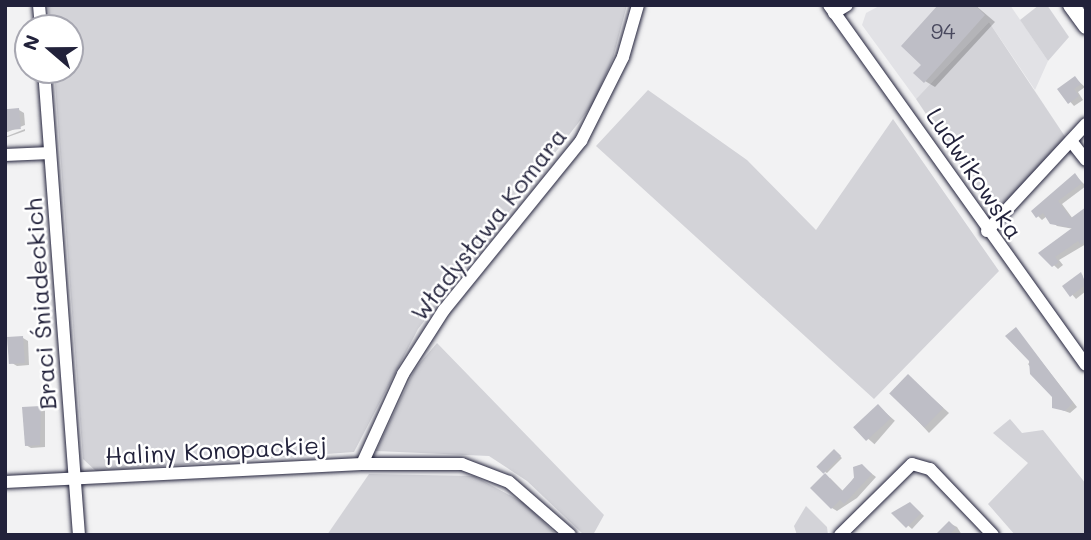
<!DOCTYPE html>
<meta charset="utf-8">
<style>
body{margin:0}
#map{position:relative;width:1091px;height:540px;overflow:hidden;background:#f2f2f3;font-family:Mali,sans-serif}
div>[style]{position:absolute}
.built>*{inset:0;background:#e2e2e6}
.green>*{inset:0;background:#d3d3d8}
.shadow>*{inset:0;background:#0003;transform-origin:0 0}
.building>*{inset:0;background:#bebec6;transform-origin:0 0}
.roads{filter:drop-shadow(0 0 2px #22223b) drop-shadow(0 0 2px #22223b)}
.street>*{height:12px;margin:-6px;padding:0 6px;transform-origin:6px;border-radius:6px;background:#fff}
.secondary>*{height:16px;margin:-8px;padding:0 8px;transform-origin:8px;border-radius:8px;background:#fff}
span{translate:-50% -50%;white-space:nowrap;text-align:center;line-height:1.15;-webkit-text-stroke:5px #fff;paint-order:stroke}
.number-label{font-size:21px;color:#49495e}
.number-label span{-webkit-text-stroke-width:0}
.street-label{font-size:24px;color:#22223b}
.frame{position:absolute;inset:0;border:7px solid #22223b;pointer-events:none}
.north{position:absolute;left:14px;top:14px;width:70px;height:70px;box-sizing:border-box;background:#fff;border:2px solid #a7a7b1;border-radius:50%;rotate:290deg;font-size:19px;font-weight:700;line-height:28px;text-align:center;color:#22223b}
.north::after{content:'';display:block;margin:auto;width:24px;height:32px;background:#22223b;clip-path:polygon(50% 0,100% 100%,50% 72%,0 100%)}
</style>
<div id="map">
<div class="built">
<i style="clip-path:polygon(881px 5px,1010px 5px,1048px 61px,1035px 90px,989px 22px,916px 99px,862px 25px,866px 13px)"></i>
</div>
<div class="green">
<i style="clip-path:polygon(48px 5px,627px 5px,613px 58px,593px 104px,418px 329px,354px 452px,96px 471px,83px 459px,54px 70px,70px 70px,70px 28px,50px 28px)"></i>
<i style="clip-path:polygon(1039px 5px,1047px 5px,1069px 37px,1048px 61px,1020px 20px)"></i>
<i style="clip-path:polygon(989px 22px,1066px 138px,999px 210px,989px 208px,916px 99px)"></i>
<i style="clip-path:polygon(648px 90px,747px 160px,816px 230px,893px 119px,999px 271px,874px 399px,596px 146px)"></i>
<i style="clip-path:polygon(437px 343px,604px 515px,593px 535px,584px 535px,527px 481px,489px 456px,376px 451px,415px 369px)"></i>
<i style="clip-path:polygon(1010px 419px,1022px 433px,1043px 430px,1086px 484px,1086px 535px,1015px 535px,988px 504px,1028px 463px,993px 433px)"></i>
<i style="clip-path:polygon(369px 474px,474px 476px,524px 503px,557px 535px,327px 535px)"></i>
<i style="clip-path:polygon(806px 506px,827px 527px,828px 535px,797px 535px,794px 526px)"></i>
</div>
<div class="shadow">
<i style="clip-path:polygon(941px 5px,975px 5px,995px 22px,935px 87px,925px 81px,924px 64px)"></i>
<i style="clip-path:polygon(1075px 78px,1085px 87px,1078px 92px,1083px 100px,1074px 106px,1060px 90px)"></i>
<i style="clip-path:polygon(19px 110px,24px 113px,25px 125px,5px 133px,5px 111px)"></i>
<i style="clip-path:polygon(25px 129px,25px 131px,5px 138px,5px 137px)"></i>
<i style="clip-path:polygon(1075px 175px,1086px 186px,1062px 204px,1073px 219px,1086px 209px,1086px 244px,1059px 260px,1063px 265px,1058px 269px,1041px 253px,1074px 229px,1057px 226px,1047px 216px,1042px 220px,1033px 211px)"></i>
<i style="clip-path:polygon(1082px 274px,1086px 291px,1076px 299px,1065px 286px)"></i>
<i style="clip-path:polygon(1016px 329px,1077px 407px,1070px 413px,1054px 407px,1054px 397px,1028px 364px,1031px 361px)"></i>
<i style="clip-path:polygon(23px 338px,28px 341px,29px 365px,17px 366px,12px 363px)"></i>
<i style="clip-path:polygon(908px 376px,949px 413px,929px 433px,892px 393px)"></i>
<i style="left:879px;top:407px;width:21px;height:31px;rotate:41deg"></i>
<i style="clip-path:polygon(40px 408px,45px 411px,45px 447px,31px 448px,26px 445px)"></i>
<i style="clip-path:polygon(836px 453px,842px 458px,827px 473px,825px 472px)"></i>
<i style="clip-path:polygon(862px 466px,876px 477px,857px 498px,837px 511px,832px 508px,830px 478px,844px 492px)"></i>
<i style="clip-path:polygon(911px 504px,924px 516px,912px 529px,894px 513px)"></i>
<i style="clip-path:polygon(949px 523px,957px 527px,962px 535px,937px 535px)"></i>
</div>
<div class="building">
<i style="clip-path:polygon(938px 5px,975px 5px,985px 15px,924px 83px,913px 73px,921px 65px,901px 46px)"></i>
<i style="clip-path:polygon(1075px 76px,1081px 84px,1074px 89px,1079px 96px,1068px 104px,1057px 89px)"></i>
<i style="left:19px;top:108px;width:21px;height:14px;rotate:85deg"></i>
<i style="clip-path:polygon(1075px 173px,1082px 183px,1058px 201px,1071px 218px,1086px 207px,1086px 241px,1081px 245px,1078px 241px,1055px 257px,1059px 262px,1052px 267px,1038px 253px,1072px 228px,1050px 224px,1043px 213px,1036px 218px,1031px 211px)"></i>
<i style="clip-path:polygon(1081px 272px,1086px 284px,1070px 297px,1062px 286px)"></i>
<i style="clip-path:polygon(1016px 327px,1073px 403px,1065px 411px,1052px 408px,1052px 397px,1030px 374px,1029px 361px,1005px 336px)"></i>
<i style="left:23px;top:336px;width:27px;height:16px;rotate:86deg"></i>
<i style="left:908px;top:374px;width:49px;height:27px;rotate:44deg"></i>
<i style="left:878px;top:404px;width:19px;height:34px;rotate:47deg"></i>
<i style="clip-path:polygon(41px 406px,40px 445px,25px 446px,22px 407px)"></i>
<i style="left:834px;top:449px;width:10px;height:25px;rotate:45deg"></i>
<i style="clip-path:polygon(862px 464px,872px 474px,844px 504px,840px 500px,831px 509px,810px 488px,825px 473px,842px 491px,854px 478px,853px 467px)"></i>
<i style="clip-path:polygon(910px 502px,921px 513px,906px 528px,891px 513px)"></i>
<i style="clip-path:polygon(949px 521px,956px 528px,949px 535px,935px 535px)"></i>
</div>
<div class="roads">
<div class="street">
<i style="left:39px;top:5px;width:23px;rotate:85deg"></i>
<i style="left:829px;top:5px;width:442px;rotate:54.5deg"></i>
<i style="left:834px;top:13px;width:15px;rotate:-32deg"></i>
<i style="left:44px;top:70px;width:466px;rotate:85.7deg"></i>
<i style="left:1071px;top:141px;width:24px;rotate:52deg"></i>
<i style="left:5px;top:155px;width:45px;rotate:-2.5deg"></i>
<i style="left:987px;top:231px;width:146px;rotate:-47.2deg"></i>
<i style="left:362px;top:464px;width:99px;rotate:-65.5deg"></i>
<i style="left:403px;top:374px;width:76px;rotate:-57.4deg"></i>
<i style="left:444px;top:310px;width:218px;rotate:-51deg"></i>
<i style="left:581px;top:141px;width:94px;rotate:-63.4deg"></i>
<i style="left:623px;top:57px;width:54px;rotate:-73.9deg"></i>
<i style="left:5px;top:482px;width:357px;rotate:-2.9deg"></i>
<i style="left:362px;top:464px;width:100px"></i>
<i style="left:462px;top:464px;width:50px;rotate:21deg"></i>
<i style="left:509px;top:482px;width:81px;rotate:41deg"></i>
<i style="left:840px;top:535px;width:101px;rotate:-44.6deg"></i>
<i style="left:912px;top:464px;width:19px;rotate:16deg"></i>
<i style="left:930px;top:469px;width:91px;rotate:46.3deg"></i>
</div>
<div class="secondary">
<i style="left:1071px;top:5px;width:26px;rotate:54deg"></i>
</div>
</div>
<div class="number-label">
<span style="left:943px;top:31px">94</span>
</div>
<div class="street-label">
<span style="left:975px;top:173px;rotate:56deg">Ludwikowska</span>
<span style="left:488px;top:224px;rotate:-52deg">Władysława Komara</span>
<span style="left:40px;top:304px;rotate:-94deg">Braci Śniadeckich</span>
<span style="left:216px;top:450px;rotate:-3deg">Haliny Konopackiej</span>
</div>
<div class="frame"></div>
<div class="north">N</div>
</div>
